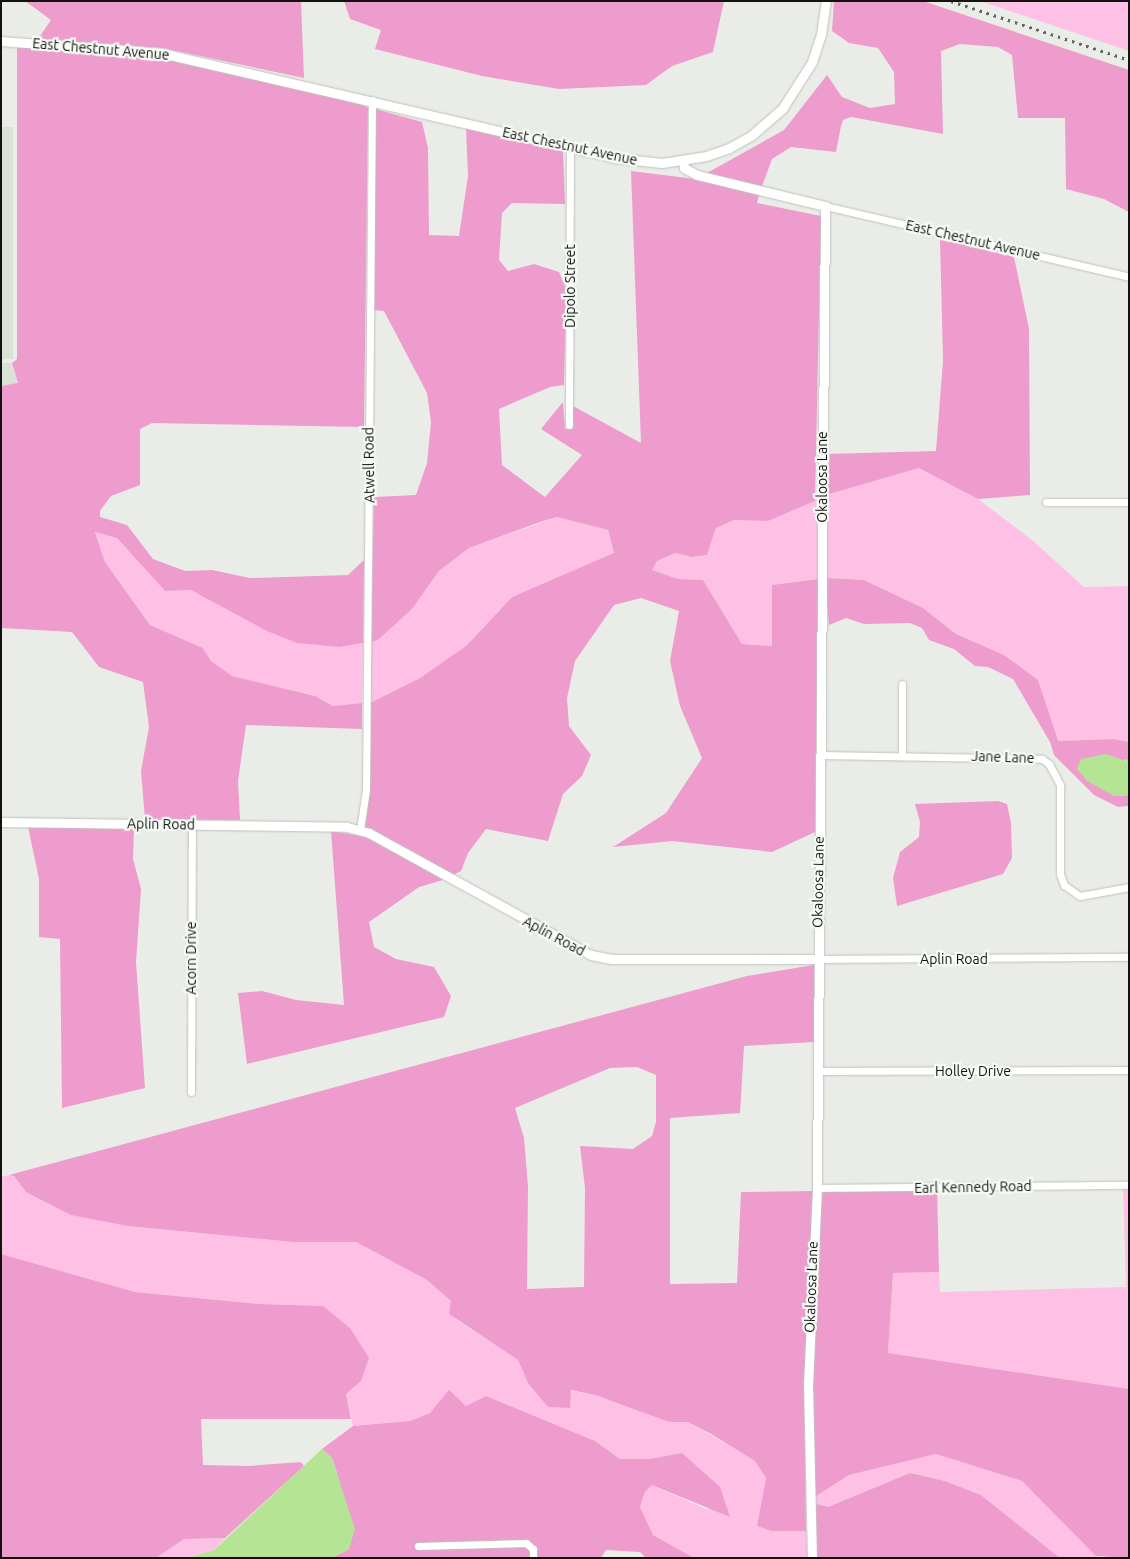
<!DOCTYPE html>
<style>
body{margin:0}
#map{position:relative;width:1130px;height:1559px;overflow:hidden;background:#eaede7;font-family:Ubuntu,sans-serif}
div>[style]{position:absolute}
.built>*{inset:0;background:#dae2d6;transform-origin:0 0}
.green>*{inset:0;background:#fec1e5}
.forest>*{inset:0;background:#ee9bce}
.water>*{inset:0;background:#b5e594}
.roads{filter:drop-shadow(0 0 1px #bfc2bc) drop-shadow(0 0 1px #bfc2bc)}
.minor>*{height:7px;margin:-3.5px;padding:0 3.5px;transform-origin:3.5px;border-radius:3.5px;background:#fff}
.tertiary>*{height:9px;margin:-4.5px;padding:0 4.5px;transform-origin:4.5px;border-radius:4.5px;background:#fff}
.rail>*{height:2.5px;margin-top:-1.25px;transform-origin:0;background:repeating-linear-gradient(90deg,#626460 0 2.5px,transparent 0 7.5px)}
span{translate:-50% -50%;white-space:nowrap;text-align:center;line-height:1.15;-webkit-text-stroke:4.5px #f7fbf5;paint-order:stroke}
.street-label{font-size:14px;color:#121311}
.frame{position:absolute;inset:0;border:2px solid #121311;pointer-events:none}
</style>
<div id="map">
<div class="built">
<i style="left:1px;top:127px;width:12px;height:232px"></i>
<i style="clip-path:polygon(1px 363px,12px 363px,18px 384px,1px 386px)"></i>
</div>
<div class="green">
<i style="clip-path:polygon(980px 1px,1129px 1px,1129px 51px)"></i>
<i style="clip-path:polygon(919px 468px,978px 499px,1032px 540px,1084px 587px,1129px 586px,1129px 742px,1114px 739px,1057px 741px,1038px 680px,1004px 655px,956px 634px,923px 608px,864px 580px,825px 578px,826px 495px)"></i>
<i style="clip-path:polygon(816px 497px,818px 497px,818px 579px,772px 585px,772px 646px,742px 644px,703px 580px,678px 579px,652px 570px,657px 561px,675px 553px,692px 557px,707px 555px,716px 528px,734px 520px,768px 521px,815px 501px)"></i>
<i style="clip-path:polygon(557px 517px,608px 530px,614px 554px,512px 597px,466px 646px,420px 678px,370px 703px,371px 642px,378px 640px,412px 609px,439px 571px,469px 548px)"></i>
<i style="clip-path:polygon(95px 531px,117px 538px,165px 591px,191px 590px,226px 606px,340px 647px,363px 643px,362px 703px,333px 706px,315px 696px,232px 676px,211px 661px,203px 648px,150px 625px,105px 562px)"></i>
<i style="clip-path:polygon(9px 1175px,14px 1176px,26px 1192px,128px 1226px,293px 1242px,356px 1242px,427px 1280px,451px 1301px,455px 1319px,518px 1360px,528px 1383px,595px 1395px,669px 1422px,688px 1422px,756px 1461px,766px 1478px,757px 1526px,771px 1531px,806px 1531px,808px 1558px,694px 1558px,653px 1535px,640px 1507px,645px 1492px,652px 1485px,708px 1510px,682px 1453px,649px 1459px,620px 1459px,595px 1441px,486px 1396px,467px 1406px,446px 1396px,430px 1413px,410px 1421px,353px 1426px,346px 1394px,361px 1381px,323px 1306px,258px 1304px,135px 1292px,1px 1254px,1px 1177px)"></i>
<i style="clip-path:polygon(1123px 1185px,1129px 1185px,1129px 1389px,888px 1353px,893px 1273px,939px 1272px,940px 1292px,1126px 1287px)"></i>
<i style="clip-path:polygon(936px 1454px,1022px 1481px,1099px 1558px,1060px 1558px,981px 1495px,945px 1481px,910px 1473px,828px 1507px,813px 1503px,813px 1498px,849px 1475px)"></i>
<i style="clip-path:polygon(225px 1538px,214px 1550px,187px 1558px,156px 1558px,184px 1539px)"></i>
</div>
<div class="forest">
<i style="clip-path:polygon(25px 1px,301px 1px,304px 78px,162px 48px,38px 39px,51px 20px)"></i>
<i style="clip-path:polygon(344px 1px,724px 1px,713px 52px,672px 66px,646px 85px,559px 89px,482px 76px,375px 49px,381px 30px,350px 19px)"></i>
<i style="clip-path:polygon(834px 1px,923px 1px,1129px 70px,1129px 212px,1104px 199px,1066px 189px,1065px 118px,1018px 118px,1012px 55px,998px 47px,960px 44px,941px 51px,943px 134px,851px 117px,843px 120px,841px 126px,836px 152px,791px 147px,772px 159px,762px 186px,707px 173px,784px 130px,827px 75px,842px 97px,870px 108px,895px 104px,894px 72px,878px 48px,849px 43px,832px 31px)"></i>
<i style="clip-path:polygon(17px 46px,161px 57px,330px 95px,368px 107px,364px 427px,152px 423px,140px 429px,140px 485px,111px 496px,100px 511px,100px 517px,127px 525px,153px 559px,185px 571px,212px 570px,250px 578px,348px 575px,364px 560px,363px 643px,340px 647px,297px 643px,267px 631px,191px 590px,165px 591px,117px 538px,95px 532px,105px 562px,150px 625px,203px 648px,211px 661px,232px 676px,315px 696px,333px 706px,362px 703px,362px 729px,246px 725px,238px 781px,240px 820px,145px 819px,141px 771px,149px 727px,143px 682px,99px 667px,72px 632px,1px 628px,1px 386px,18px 383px,12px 363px,17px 359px)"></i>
<i style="clip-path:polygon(375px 109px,422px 122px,428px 148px,429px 235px,459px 236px,468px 176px,466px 127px,563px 150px,565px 204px,512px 203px,502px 213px,499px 260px,508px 271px,534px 264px,559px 272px,566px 289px,564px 385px,550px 387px,499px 409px,502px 465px,545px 497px,582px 455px,541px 429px,563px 402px,565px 429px,572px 429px,573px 406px,641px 443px,631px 171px,695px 179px,759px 195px,757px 203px,821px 216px,815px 501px,768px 521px,734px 520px,716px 528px,707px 555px,692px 557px,675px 553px,657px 561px,652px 570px,678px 579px,703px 580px,742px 644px,772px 646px,772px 585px,818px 579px,815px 832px,772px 852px,672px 841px,613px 847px,666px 813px,702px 758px,680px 706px,670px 661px,679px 611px,641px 598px,614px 605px,575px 661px,567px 698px,569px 726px,591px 755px,582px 776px,563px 794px,548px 841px,486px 829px,468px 853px,461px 871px,453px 875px,364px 827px,369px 790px,370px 703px,420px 678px,466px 646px,512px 597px,614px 553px,608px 530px,557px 517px,540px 522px,469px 548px,439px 571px,412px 609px,378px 640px,371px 642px,374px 497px,416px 495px,427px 463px,431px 422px,427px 393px,384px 311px,372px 310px)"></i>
<i style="clip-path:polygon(940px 239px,1014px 257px,1029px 329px,1030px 495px,978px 499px,919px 468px,826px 495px,826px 454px,936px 451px,943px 360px)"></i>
<i style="clip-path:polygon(825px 578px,864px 580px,923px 608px,956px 634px,1004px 655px,1038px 680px,1058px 741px,1114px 739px,1129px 742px,1129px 762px,1124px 759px,1124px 796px,1129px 794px,1129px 806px,1118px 807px,1094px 795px,1054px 755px,1050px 742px,1013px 679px,988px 667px,975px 666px,954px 649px,929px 640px,922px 628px,910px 623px,864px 624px,846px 618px,829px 625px)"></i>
<i style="clip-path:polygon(998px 801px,1007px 804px,1011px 823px,1012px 858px,1003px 874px,897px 906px,893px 878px,900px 852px,919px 837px,920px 822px,915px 804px)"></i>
<i style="clip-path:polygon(28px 827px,134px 828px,133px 859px,141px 889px,136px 962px,145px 1088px,62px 1108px,60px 939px,39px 937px,39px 879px)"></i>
<i style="clip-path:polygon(331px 831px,367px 837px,443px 880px,419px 887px,369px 922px,374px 947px,396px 959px,434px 967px,451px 996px,444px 1017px,247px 1064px,238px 993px,262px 991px,296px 1000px,344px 1005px)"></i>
<i style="clip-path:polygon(evenodd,814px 965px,814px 1042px,744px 1046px,740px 1113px,670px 1118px,670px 1284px,737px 1283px,741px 1192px,813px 1191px,804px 1383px,806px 1531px,771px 1531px,757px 1526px,766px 1478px,755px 1461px,711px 1434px,688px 1422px,669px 1422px,595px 1395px,571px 1390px,570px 1408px,548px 1407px,528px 1383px,518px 1360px,449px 1314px,451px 1301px,427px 1280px,356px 1242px,293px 1242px,128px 1226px,71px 1215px,26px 1192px,14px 1176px,9px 1175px,747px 976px,814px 965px,637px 1067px,656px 1075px,656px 1122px,652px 1136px,633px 1149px,580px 1146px,585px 1188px,584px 1287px,527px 1289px,528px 1186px,524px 1138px,515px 1108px,610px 1068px,637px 1067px)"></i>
<i style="clip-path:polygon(937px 1188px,939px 1272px,893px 1273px,888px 1353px,1129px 1389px,1129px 1558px,1096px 1556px,1022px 1481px,936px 1454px,849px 1475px,813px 1498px,812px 1383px,820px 1190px)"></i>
<i style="clip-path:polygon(1px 1254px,135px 1292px,258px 1304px,323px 1306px,350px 1328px,369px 1358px,361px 1381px,346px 1394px,351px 1419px,201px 1419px,203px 1465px,249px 1466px,301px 1462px,304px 1466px,225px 1538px,184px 1539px,156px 1558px,1px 1558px)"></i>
<i style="clip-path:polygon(449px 1390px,466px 1406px,486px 1396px,595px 1441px,620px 1459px,649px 1459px,682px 1453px,720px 1487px,730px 1517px,652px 1485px,645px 1492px,640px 1507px,653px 1535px,694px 1558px,646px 1558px,640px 1552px,606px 1550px,601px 1558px,331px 1558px,349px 1549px,337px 1473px,332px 1458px,322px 1449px,353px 1426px,410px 1421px,430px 1413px)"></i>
<i style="clip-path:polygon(910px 1473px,945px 1481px,981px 1495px,1060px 1558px,816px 1558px,813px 1503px,828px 1507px)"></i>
</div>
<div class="water">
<i style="clip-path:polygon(1106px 754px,1129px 762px,1129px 794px,1124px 796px,1114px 796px,1087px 781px,1077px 769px,1081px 759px)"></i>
<i style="clip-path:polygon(322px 1449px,332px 1458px,355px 1529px,349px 1549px,331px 1558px,187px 1558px,214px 1550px)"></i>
</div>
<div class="roads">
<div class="minor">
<i style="left:825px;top:206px;width:312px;rotate:13.1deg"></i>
<i style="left:569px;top:425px;width:278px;rotate:-89.8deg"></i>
<i style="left:1046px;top:502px;width:83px"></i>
<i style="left:820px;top:755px;width:222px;rotate:1deg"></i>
<i style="left:1042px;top:759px;width:9px;rotate:36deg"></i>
<i style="left:1049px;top:764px;width:24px;rotate:62deg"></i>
<i style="left:1060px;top:785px;width:89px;rotate:90deg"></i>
<i style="left:1060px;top:874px;width:12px;rotate:70deg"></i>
<i style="left:1064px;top:885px;width:19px;rotate:35deg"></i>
<i style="left:1080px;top:896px;width:50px;rotate:-10.4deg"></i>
<i style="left:902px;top:755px;width:71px;rotate:-90deg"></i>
<i style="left:360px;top:830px;width:40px;rotate:-81.5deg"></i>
<i style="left:366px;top:790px;width:690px;rotate:-89.5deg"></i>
<i style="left:818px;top:959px;width:311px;rotate:-0.4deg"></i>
<i style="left:818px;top:1071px;width:311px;rotate:-0.2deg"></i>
<i style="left:191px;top:1092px;width:267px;rotate:-89.8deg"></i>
<i style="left:817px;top:1188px;width:312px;rotate:-0.6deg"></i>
<i style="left:418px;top:1546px;width:108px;rotate:-1.6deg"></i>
<i style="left:526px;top:1543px;width:9px;rotate:41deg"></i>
<i style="left:533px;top:1549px;width:9px;rotate:90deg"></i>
</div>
<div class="tertiary">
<i style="left:1px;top:41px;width:160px;rotate:4.3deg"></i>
<i style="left:161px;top:53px;width:466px;rotate:13deg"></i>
<i style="left:615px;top:158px;width:47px;rotate:6.1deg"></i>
<i style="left:662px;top:163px;width:45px;rotate:-9deg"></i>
<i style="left:706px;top:156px;width:24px;rotate:-19deg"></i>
<i style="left:729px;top:148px;width:26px;rotate:-29deg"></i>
<i style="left:752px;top:135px;width:40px;rotate:-41deg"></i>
<i style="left:782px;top:109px;width:56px;rotate:-57.4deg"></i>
<i style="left:812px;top:62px;width:28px;rotate:-72deg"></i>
<i style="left:821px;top:35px;width:34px;rotate:-82deg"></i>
<i style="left:683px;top:161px;width:7px;rotate:82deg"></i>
<i style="left:684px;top:168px;width:15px;rotate:28deg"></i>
<i style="left:697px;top:175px;width:132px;rotate:13.6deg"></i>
<i style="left:825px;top:206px;width:982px;rotate:90.47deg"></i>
<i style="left:817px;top:1188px;width:195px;rotate:92.6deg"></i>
<i style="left:808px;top:1383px;width:175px;rotate:88.7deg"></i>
<i style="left:1px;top:822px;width:346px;rotate:0.8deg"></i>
<i style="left:347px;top:827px;width:23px;rotate:15deg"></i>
<i style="left:369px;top:833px;width:253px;rotate:28.8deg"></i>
<i style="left:591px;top:955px;width:21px;rotate:11deg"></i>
<i style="left:612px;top:959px;width:206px"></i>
</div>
</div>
<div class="rail">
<i style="left:951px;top:1px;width:188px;rotate:18.3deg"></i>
</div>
<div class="street-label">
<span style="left:101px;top:49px;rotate:5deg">East Chestnut Avenue</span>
<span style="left:570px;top:146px;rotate:12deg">East Chestnut Avenue</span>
<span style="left:973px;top:240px;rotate:13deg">East Chestnut Avenue</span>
<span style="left:570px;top:286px;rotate:-90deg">Dipolo Street</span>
<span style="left:369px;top:465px;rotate:-91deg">Atwell Road</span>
<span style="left:822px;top:477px;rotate:-90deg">Okaloosa Lane</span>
<span style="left:1003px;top:757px;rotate:2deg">Jane Lane</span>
<span style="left:161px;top:824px;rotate:1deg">Aplin Road</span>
<span style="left:818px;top:882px;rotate:-89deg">Okaloosa Lane</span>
<span style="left:554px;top:936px;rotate:28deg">Aplin Road</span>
<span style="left:191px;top:958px;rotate:-90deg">Acorn Drive</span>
<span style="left:954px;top:959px">Aplin Road</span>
<span style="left:973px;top:1071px">Holley Drive</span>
<span style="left:973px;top:1187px;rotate:-1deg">Earl Kennedy Road</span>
<span style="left:811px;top:1287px;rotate:-88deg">Okaloosa Lane</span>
</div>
<div class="frame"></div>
</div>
